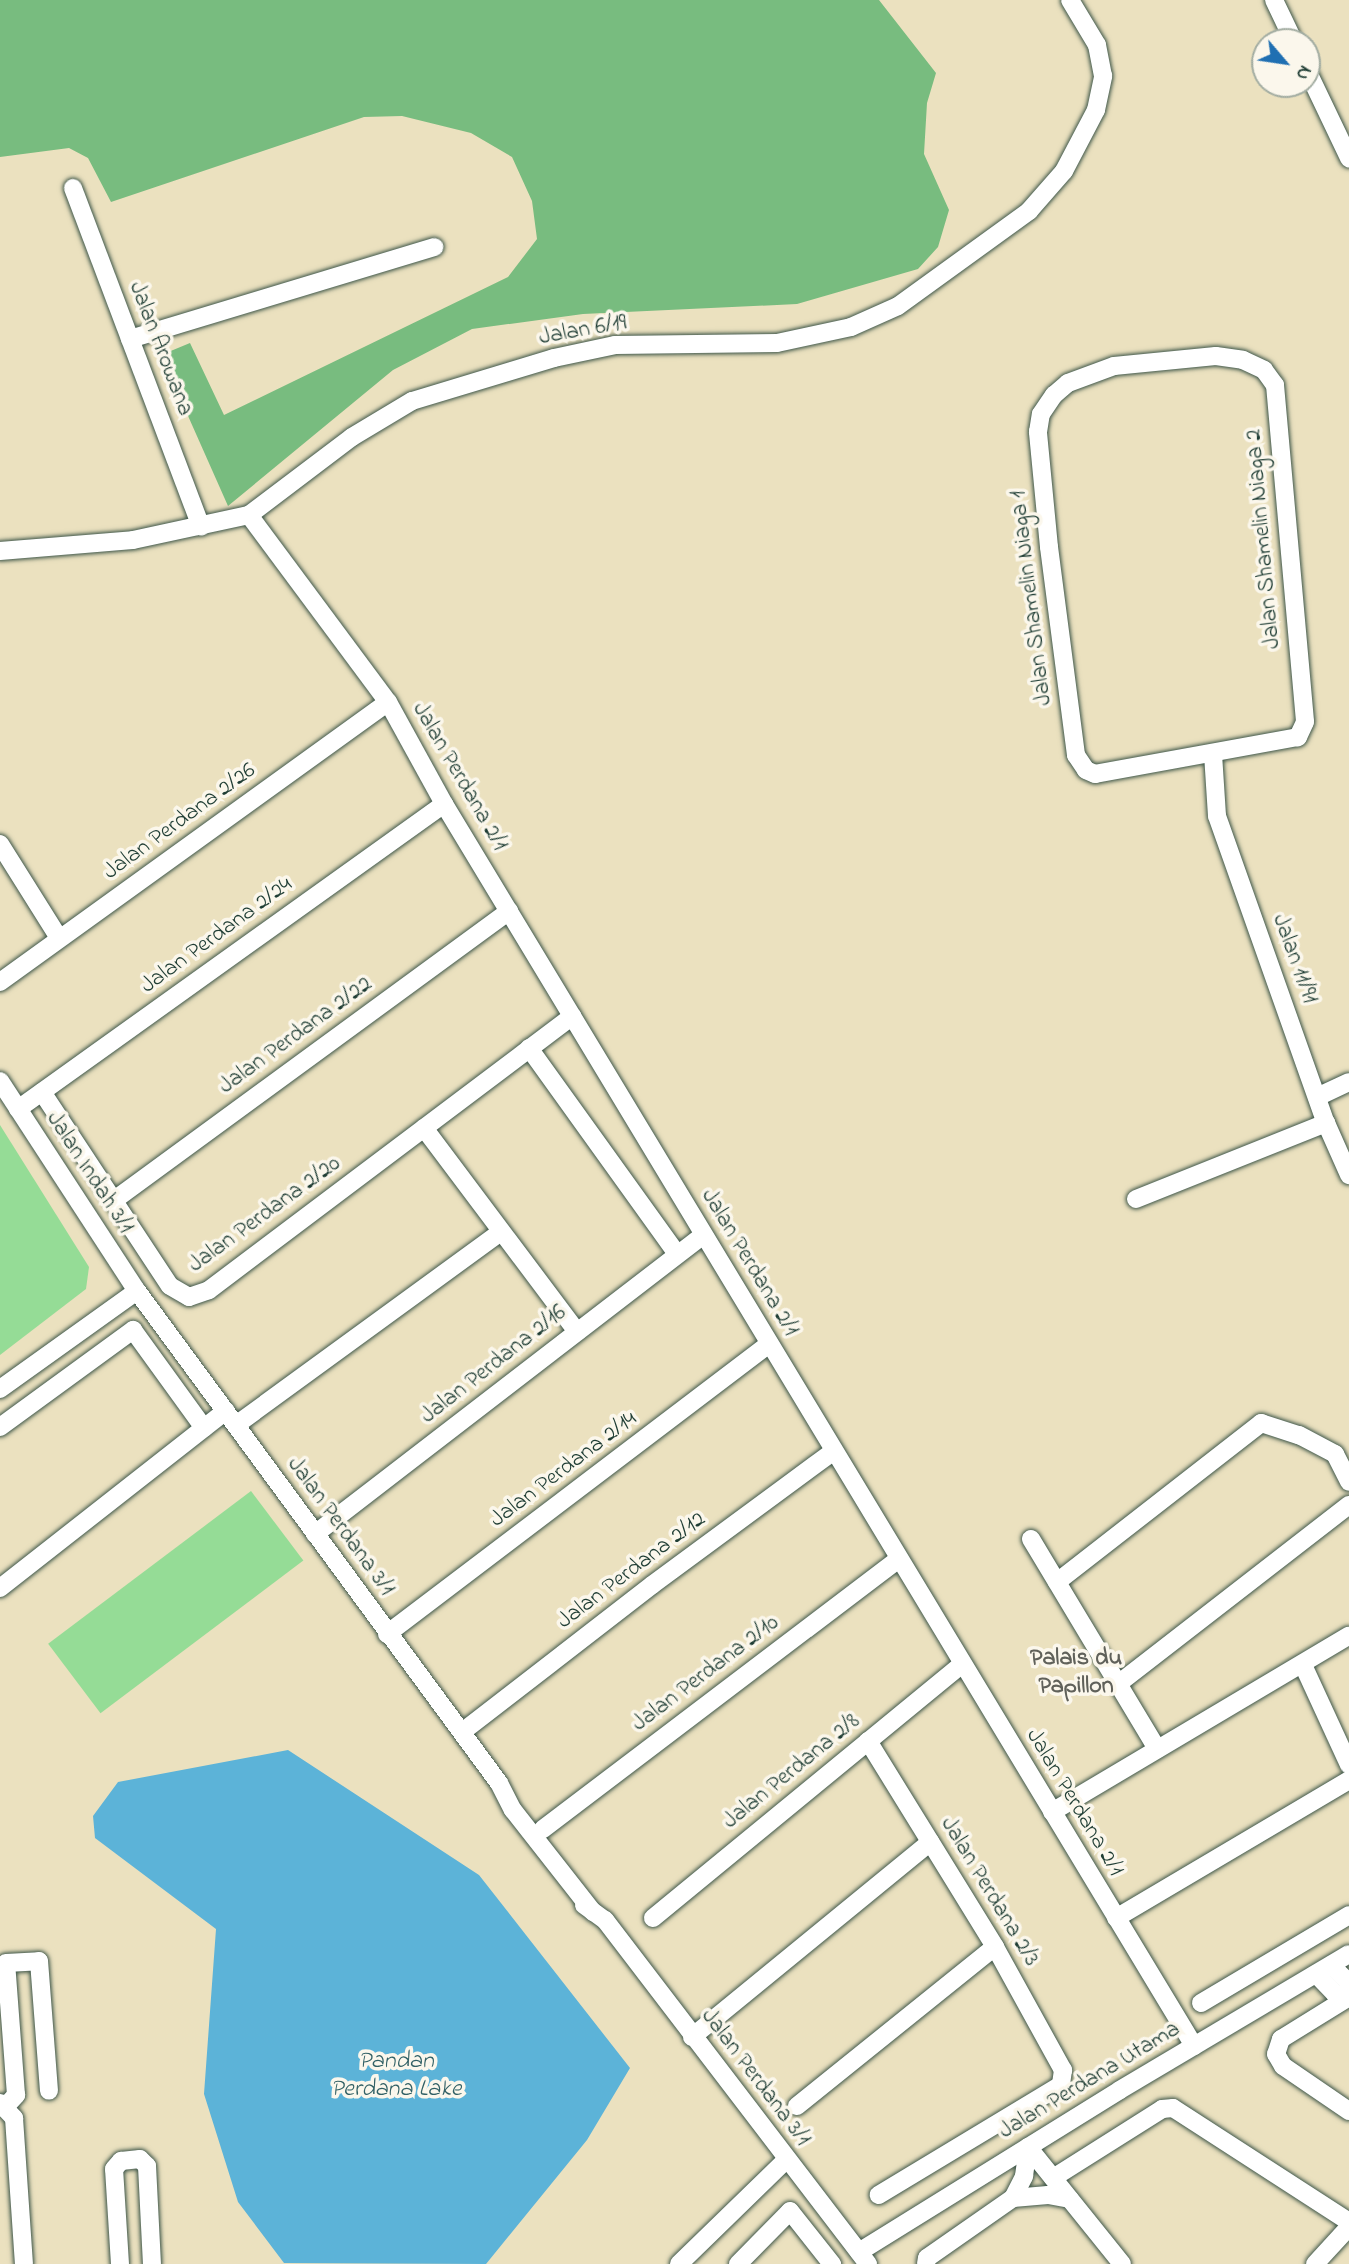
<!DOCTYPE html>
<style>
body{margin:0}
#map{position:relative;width:1349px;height:2264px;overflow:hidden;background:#ebe1bf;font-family:"Indie Flower",sans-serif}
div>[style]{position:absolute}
.green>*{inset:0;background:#95dc96;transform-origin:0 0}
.forest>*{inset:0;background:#78bc7f}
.water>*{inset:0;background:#5cb3d8}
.roads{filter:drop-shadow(0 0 2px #3e5649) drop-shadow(0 0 2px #3e5649)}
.minor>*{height:18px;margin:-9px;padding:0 9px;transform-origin:9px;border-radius:9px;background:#fff}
span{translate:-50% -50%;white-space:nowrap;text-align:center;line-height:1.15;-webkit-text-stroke:7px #fbf7ec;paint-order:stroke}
.street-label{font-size:23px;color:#1f3d34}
.neighbourhood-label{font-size:24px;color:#60615a;font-weight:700}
.water-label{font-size:24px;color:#316065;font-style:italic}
.north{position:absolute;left:1251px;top:28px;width:70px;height:70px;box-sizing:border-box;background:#fbf7ec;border:2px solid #a3ada2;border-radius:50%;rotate:119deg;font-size:19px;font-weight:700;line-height:28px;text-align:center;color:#1f3d34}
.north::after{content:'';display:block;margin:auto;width:24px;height:32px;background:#1f6fb2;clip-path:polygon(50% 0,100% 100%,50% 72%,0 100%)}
</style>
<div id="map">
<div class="green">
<i style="clip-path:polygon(0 1125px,89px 1267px,86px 1289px,0 1355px)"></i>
<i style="left:251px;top:1491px;width:87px;height:254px;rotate:53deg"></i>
</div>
<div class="forest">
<i style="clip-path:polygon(0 0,879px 0,936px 73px,927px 103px,924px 154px,949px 210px,938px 247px,918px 269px,797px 304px,583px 314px,472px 329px,393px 370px,228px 506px,161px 355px,190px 343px,224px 415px,508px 277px,537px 239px,532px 201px,512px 157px,471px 133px,402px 116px,364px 117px,111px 202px,88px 158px,69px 148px,0 157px)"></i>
</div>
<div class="water">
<i style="clip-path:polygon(288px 1750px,479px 1875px,630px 2068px,587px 2140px,486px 2264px,284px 2263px,238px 2202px,204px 2094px,216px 1929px,95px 1838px,93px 1816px,118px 1782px)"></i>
</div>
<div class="roads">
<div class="minor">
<i style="left:1274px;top:0;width:47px;rotate:64.5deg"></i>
<i style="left:1307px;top:70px;width:98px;rotate:64.5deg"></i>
<i style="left:73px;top:188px;width:362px;rotate:69.3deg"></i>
<i style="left:130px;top:339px;width:318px;rotate:-16.8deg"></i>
<i style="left:1216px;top:356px;width:27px;rotate:8deg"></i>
<i style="left:1243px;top:360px;width:23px;rotate:25deg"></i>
<i style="left:1264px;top:370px;width:19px;rotate:54deg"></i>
<i style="left:1275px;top:385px;width:338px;rotate:84.9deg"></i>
<i style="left:1305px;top:722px;width:17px;rotate:115deg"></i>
<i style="left:1298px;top:737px;width:206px;rotate:169.7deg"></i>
<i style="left:1095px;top:774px;width:10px;rotate:-156deg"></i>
<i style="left:1086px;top:770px;width:18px;rotate:-124deg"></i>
<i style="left:1076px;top:755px;width:210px;rotate:-97.4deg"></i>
<i style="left:1049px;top:547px;width:116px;rotate:-95.5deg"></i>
<i style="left:1038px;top:432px;width:18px;rotate:-81deg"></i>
<i style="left:1041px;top:414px;width:23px;rotate:-56deg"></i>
<i style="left:1054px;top:395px;width:18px;rotate:-41deg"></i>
<i style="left:1068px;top:383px;width:49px;rotate:-20.3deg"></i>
<i style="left:1114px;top:366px;width:102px;rotate:-5.6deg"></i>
<i style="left:249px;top:515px;width:233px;rotate:53.4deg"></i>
<i style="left:388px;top:702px;width:116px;rotate:61.2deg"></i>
<i style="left:444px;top:804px;width:1451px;rotate:58.87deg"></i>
<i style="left:0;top:551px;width:133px;rotate:-4.7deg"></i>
<i style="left:133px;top:540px;width:119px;rotate:-12.2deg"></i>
<i style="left:249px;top:515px;width:129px;rotate:-37.1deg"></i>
<i style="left:352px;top:437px;width:70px;rotate:-31deg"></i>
<i style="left:412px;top:401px;width:148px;rotate:-16.8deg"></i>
<i style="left:554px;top:358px;width:62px;rotate:-12deg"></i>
<i style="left:615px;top:345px;width:162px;rotate:-0.7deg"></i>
<i style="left:777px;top:343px;width:76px;rotate:-12.2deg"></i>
<i style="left:851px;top:327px;width:51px;rotate:-24.1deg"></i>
<i style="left:898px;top:306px;width:162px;rotate:-35.9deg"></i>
<i style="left:1029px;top:211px;width:53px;rotate:-48.8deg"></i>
<i style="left:1064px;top:171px;width:69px;rotate:-62.3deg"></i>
<i style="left:1096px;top:110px;width:35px;rotate:-78deg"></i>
<i style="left:1103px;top:76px;width:32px;rotate:-101deg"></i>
<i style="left:1097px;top:45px;width:52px;rotate:-121deg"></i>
<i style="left:1213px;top:754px;width:62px;rotate:86.3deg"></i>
<i style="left:1217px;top:816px;width:326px;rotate:70.5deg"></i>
<i style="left:1326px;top:1123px;width:57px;rotate:66.1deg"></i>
<i style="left:0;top:844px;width:111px;rotate:57.9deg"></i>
<i style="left:0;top:982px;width:478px;rotate:-35.8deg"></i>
<i style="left:529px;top:1048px;width:254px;rotate:54.3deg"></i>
<i style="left:0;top:1081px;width:251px;rotate:56.9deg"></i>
<i style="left:137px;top:1291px;width:611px;rotate:53.66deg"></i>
<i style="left:499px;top:1783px;width:30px;rotate:63deg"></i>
<i style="left:513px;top:1810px;width:130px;rotate:51.9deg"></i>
<i style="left:42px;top:1092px;width:232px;rotate:56.6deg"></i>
<i style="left:170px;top:1286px;width:22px;rotate:30deg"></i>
<i style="left:189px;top:1297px;width:21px;rotate:-19deg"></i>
<i style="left:209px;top:1290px;width:455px;rotate:-37deg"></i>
<i style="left:1317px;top:1097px;width:35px;rotate:-25deg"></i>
<i style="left:18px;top:1109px;width:524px;rotate:-35.6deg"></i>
<i style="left:424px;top:1128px;width:255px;rotate:53.1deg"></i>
<i style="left:1136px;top:1199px;width:205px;rotate:-21.8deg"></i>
<i style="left:113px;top:1201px;width:491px;rotate:-36.2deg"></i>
<i style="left:0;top:1389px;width:168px;rotate:-35.6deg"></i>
<i style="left:236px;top:1425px;width:328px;rotate:-36.1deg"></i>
<i style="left:0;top:1427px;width:165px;rotate:-36.1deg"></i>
<i style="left:133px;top:1330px;width:121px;rotate:54.1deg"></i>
<i style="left:315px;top:1534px;width:490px;rotate:-37.6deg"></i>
<i style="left:1031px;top:1539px;width:245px;rotate:59deg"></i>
<i style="left:1057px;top:1582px;width:259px;rotate:-37.9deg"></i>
<i style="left:1261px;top:1423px;width:40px;rotate:18deg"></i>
<i style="left:1299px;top:1435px;width:41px;rotate:27.8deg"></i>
<i style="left:1335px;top:1454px;width:31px;rotate:63deg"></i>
<i style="left:0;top:1588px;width:287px;rotate:-38.1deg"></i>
<i style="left:387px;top:1634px;width:480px;rotate:-37.2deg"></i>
<i style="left:1303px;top:1665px;width:110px;rotate:65.3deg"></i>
<i style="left:1118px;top:1684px;width:292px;rotate:-37.8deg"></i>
<i style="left:462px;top:1732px;width:240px;rotate:-37.7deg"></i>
<i style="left:652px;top:1585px;width:226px;rotate:-36.4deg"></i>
<i style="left:868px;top:1741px;width:242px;rotate:58.3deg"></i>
<i style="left:995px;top:1947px;width:141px;rotate:61.1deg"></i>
<i style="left:1063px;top:2070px;width:15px;rotate:98deg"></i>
<i style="left:1061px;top:2085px;width:213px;rotate:148.9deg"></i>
<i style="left:1052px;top:1812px;width:345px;rotate:-30.7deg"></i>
<i style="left:543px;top:1829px;width:447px;rotate:-37.2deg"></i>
<i style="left:584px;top:1905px;width:26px;rotate:36deg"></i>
<i style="left:605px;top:1920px;width:433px;rotate:52.6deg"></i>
<i style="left:653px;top:1918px;width:400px;rotate:-39.4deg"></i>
<i style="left:1116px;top:1918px;width:271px;rotate:-30.6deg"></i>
<i style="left:1331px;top:1965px;width:25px;rotate:45deg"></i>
<i style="left:1349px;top:1983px;width:15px;rotate:94deg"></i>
<i style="left:1316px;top:1974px;width:28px;rotate:46deg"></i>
<i style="left:1335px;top:1994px;width:15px;rotate:16deg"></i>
<i style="left:1349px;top:1997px;width:80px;rotate:148.3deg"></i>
<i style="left:1281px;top:2039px;width:16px;rotate:108deg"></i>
<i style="left:1276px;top:2054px;width:14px;rotate:60deg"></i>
<i style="left:1283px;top:2066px;width:80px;rotate:34.3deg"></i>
<i style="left:1201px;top:2003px;width:172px;rotate:-30.7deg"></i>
<i style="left:692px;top:2037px;width:308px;rotate:-39.3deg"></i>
<i style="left:0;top:2103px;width:21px;rotate:47deg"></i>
<i style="left:14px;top:2118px;width:146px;rotate:86.1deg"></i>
<i style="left:797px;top:2106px;width:254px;rotate:-38.8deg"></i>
<i style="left:4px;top:2108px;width:18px;rotate:-47deg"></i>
<i style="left:16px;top:2095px;width:132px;rotate:-94.3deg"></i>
<i style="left:6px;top:1963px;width:33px;rotate:-3deg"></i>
<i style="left:39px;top:1961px;width:130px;rotate:85.6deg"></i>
<i style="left:1028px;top:2147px;width:150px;rotate:51.2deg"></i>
<i style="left:1053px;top:2178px;width:129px;rotate:-32.3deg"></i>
<i style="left:1162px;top:2109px;width:11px;rotate:-5deg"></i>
<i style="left:1173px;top:2108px;width:210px;rotate:32.9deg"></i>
<i style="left:1013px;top:2198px;width:25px;rotate:-63deg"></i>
<i style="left:1024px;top:2176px;width:29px;rotate:-82deg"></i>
<i style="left:859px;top:2252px;width:307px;rotate:-31.8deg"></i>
<i style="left:1120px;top:2090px;width:266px;rotate:-30.7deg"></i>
<i style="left:120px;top:2264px;width:95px;rotate:-93.6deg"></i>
<i style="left:114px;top:2169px;width:11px;rotate:-49deg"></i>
<i style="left:121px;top:2161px;width:19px;rotate:-6deg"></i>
<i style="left:140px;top:2159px;width:10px;rotate:45deg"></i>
<i style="left:147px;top:2166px;width:98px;rotate:87.1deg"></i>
<i style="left:679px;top:2264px;width:149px;rotate:-44.2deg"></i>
<i style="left:738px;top:2264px;width:74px;rotate:-45.5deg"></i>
<i style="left:790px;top:2211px;width:68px;rotate:51.6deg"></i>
<i style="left:926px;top:2264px;width:6px;rotate:-81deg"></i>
<i style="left:927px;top:2258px;width:105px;rotate:-34.9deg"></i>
<i style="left:1013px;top:2198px;width:35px;rotate:-5deg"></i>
<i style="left:1048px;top:2195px;width:22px;rotate:10deg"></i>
<i style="left:1315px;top:2264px;width:50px;rotate:-47.4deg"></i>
</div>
</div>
<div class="street-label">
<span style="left:583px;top:331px;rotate:-10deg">Jalan 6/19</span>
<span style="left:160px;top:349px;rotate:69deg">Jalan Arowana</span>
<span style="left:1264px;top:539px;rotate:-95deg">Jalan Shamelin Niaga 2</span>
<span style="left:1032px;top:598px;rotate:-97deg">Jalan Shamelin Niaga 1</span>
<span style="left:459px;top:777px;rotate:60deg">Jalan Perdana 2/1</span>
<span style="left:180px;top:822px;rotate:-36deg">Jalan Perdana 2/26</span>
<span style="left:217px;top:936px;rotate:-36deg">Jalan Perdana 2/24</span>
<span style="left:1294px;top:959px;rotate:70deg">Jalan 11/91</span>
<span style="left:296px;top:1036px;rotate:-36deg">Jalan Perdana 2/22</span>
<span style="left:89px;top:1173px;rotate:57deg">Jalan Indah 3/1</span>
<span style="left:265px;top:1215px;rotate:-36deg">Jalan Perdana 2/20</span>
<span style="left:749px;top:1263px;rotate:59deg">Jalan Perdana 2/1</span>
<span style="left:494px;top:1365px;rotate:-38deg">Jalan Perdana 2/16</span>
<span style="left:564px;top:1470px;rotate:-37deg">Jalan Perdana 2/14</span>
<span style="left:340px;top:1527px;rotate:54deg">Jalan Perdana 3/1</span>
<span style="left:632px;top:1571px;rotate:-37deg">Jalan Perdana 2/12</span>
<span style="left:706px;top:1674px;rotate:-37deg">Jalan Perdana 2/10</span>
<span style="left:792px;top:1772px;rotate:-39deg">Jalan Perdana 2/8</span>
<span style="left:1074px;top:1803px;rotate:59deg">Jalan Perdana 2/1</span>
<span style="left:989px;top:1892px;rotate:59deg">Jalan Perdana 2/3</span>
<span style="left:755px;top:2078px;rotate:53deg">Jalan Perdana 3/1</span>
<span style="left:1090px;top:2081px;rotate:-31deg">Jalan Perdana Utama</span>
</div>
<div class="neighbourhood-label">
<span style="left:1076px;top:1673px">Palais du<br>Papillon</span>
</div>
<div class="water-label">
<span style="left:396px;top:2076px">Pandan<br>Perdana Lake</span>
</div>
<div class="north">N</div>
</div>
